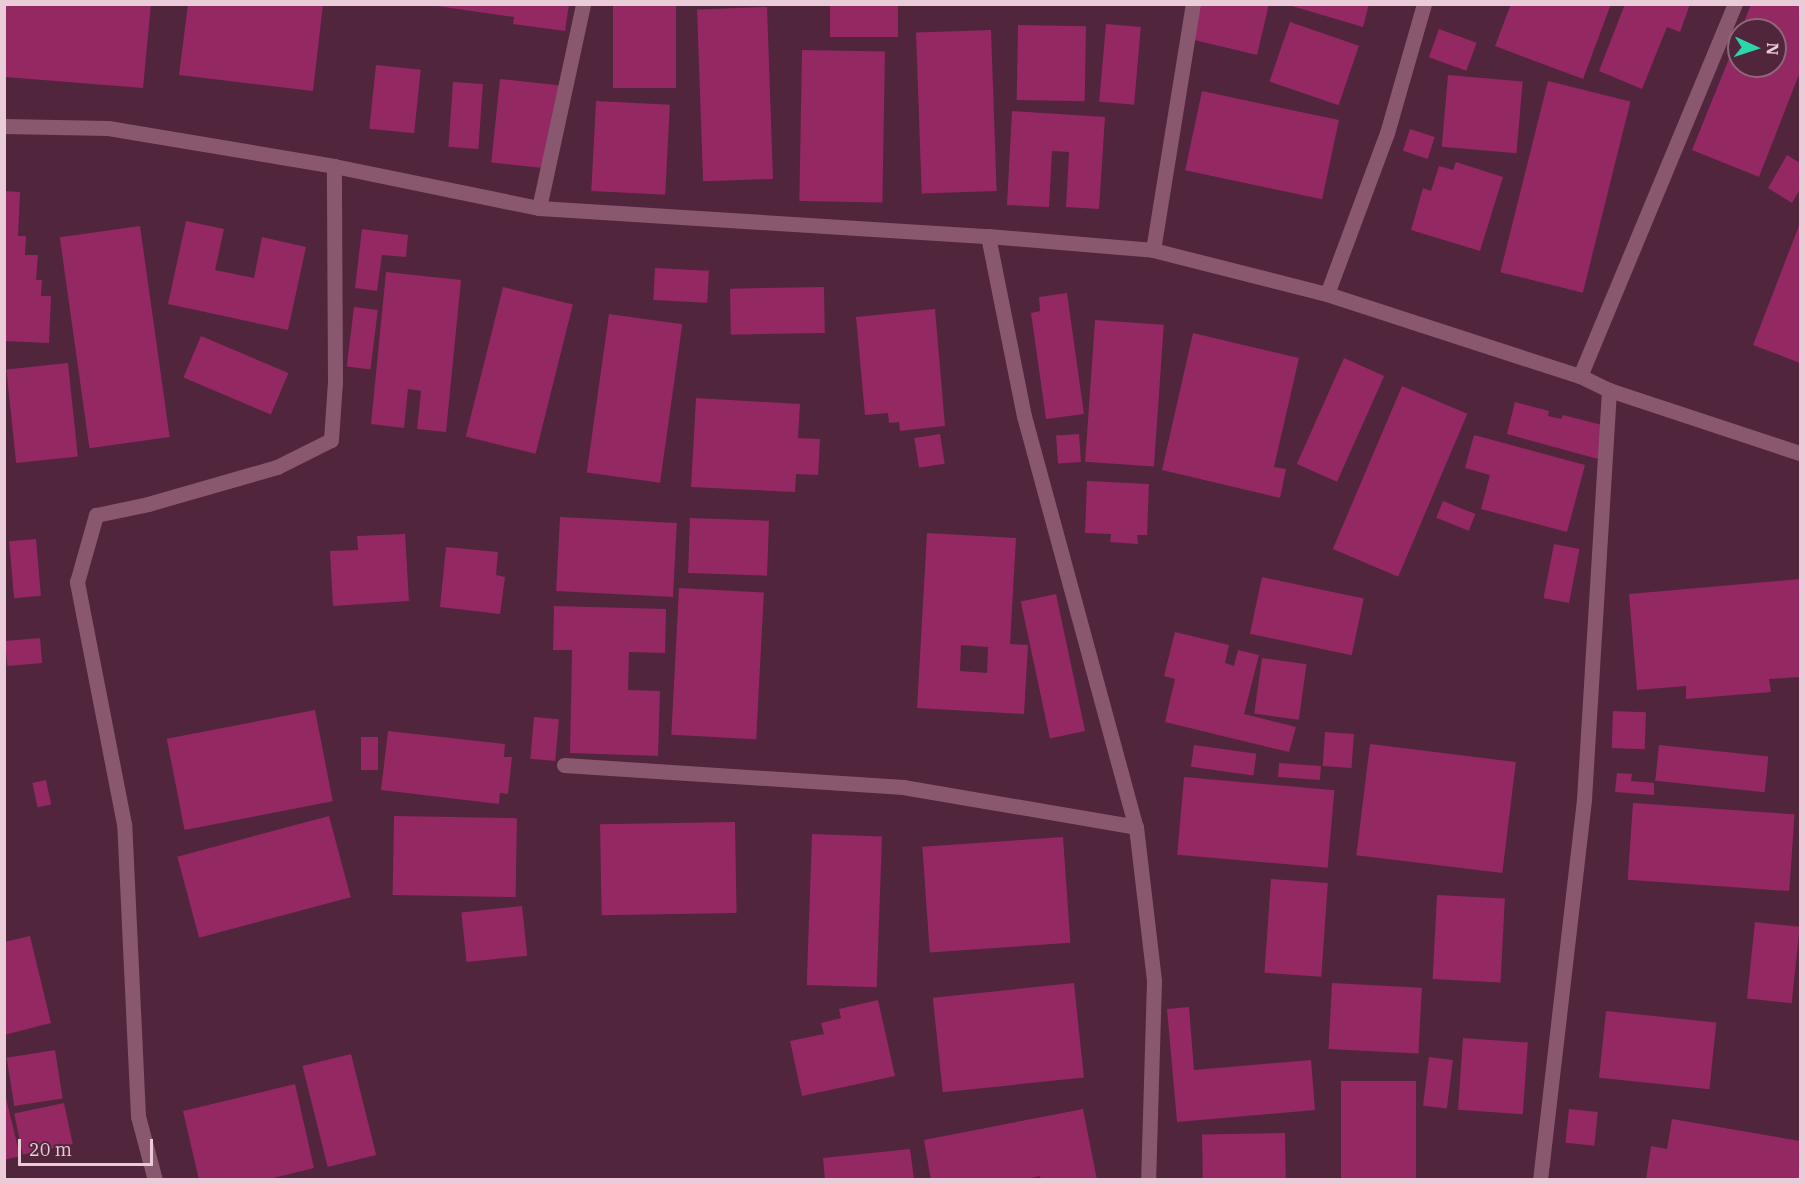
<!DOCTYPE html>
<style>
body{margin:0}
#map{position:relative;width:1805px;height:1184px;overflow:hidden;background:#51253b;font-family:"IBM Plex Serif",serif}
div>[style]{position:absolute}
.building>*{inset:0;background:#932863;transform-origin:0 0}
.street>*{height:15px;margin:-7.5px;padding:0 7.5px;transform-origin:7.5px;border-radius:7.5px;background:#89586f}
.secondary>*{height:15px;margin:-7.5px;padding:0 7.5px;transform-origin:7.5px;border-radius:7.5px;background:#89586f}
span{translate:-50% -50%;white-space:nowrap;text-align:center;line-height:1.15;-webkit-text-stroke:5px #51253b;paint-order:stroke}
.frame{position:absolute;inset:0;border:6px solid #e9ccd8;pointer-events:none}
.north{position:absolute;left:1727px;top:18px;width:60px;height:60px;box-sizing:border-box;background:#51253b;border:2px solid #8e687a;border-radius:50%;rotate:93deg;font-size:16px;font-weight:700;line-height:24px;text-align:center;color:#e9ccd8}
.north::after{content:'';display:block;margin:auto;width:21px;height:27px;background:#2dd5ab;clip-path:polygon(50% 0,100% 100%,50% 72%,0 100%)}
.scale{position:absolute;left:18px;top:1139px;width:135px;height:27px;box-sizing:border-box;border:3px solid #e9ccd8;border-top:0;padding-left:8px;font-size:18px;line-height:21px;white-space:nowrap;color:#e9ccd8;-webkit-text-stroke:4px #51253b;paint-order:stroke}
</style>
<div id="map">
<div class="building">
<i style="clip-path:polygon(5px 4px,151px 4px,143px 88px,5px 77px)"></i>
<i style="clip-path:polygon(188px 4px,323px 4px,313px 91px,179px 75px)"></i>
<i style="clip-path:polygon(423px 4px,569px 4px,565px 31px,513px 24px,514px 17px)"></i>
<i style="left:613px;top:4px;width:63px;height:84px"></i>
<i style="left:830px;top:4px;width:68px;height:33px"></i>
<i style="clip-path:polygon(1199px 4px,1269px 4px,1257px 55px,1190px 39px)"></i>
<i style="clip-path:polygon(1285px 4px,1369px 4px,1363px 27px)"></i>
<i style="clip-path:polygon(1511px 4px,1611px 4px,1583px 79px,1495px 46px)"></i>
<i style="clip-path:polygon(1625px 4px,1690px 4px,1680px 32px,1667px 27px,1642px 89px,1599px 71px)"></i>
<i style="clip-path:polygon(1751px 4px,1800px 4px,1800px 72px,1759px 177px,1692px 150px,1739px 34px,1739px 66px,1775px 66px,1775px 30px,1741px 30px)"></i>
<i style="left:767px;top:7px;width:172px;height:70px;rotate:88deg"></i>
<i style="left:1290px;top:22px;width:73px;height:63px;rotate:19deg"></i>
<i style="left:1106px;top:24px;width:35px;height:78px;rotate:5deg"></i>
<i style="left:1018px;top:25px;width:68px;height:75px;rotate:1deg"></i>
<i style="left:1439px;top:29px;width:40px;height:30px;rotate:20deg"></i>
<i style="left:991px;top:30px;width:161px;height:75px;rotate:88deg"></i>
<i style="left:802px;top:50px;width:83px;height:151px;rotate:1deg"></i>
<i style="left:376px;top:65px;width:45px;height:64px;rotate:6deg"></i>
<i style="left:1448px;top:75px;width:75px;height:72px;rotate:5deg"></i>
<i style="left:500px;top:79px;width:59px;height:84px;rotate:6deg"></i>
<i style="left:1548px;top:81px;width:85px;height:197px;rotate:14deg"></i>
<i style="left:453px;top:82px;width:30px;height:65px;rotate:4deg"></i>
<i style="left:1202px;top:91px;width:140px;height:81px;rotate:12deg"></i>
<i style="left:596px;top:101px;width:74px;height:90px;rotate:3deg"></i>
<i style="clip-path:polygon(1012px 111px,1105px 117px,1099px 209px,1066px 207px,1069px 152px,1052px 151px,1049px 207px,1007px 205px)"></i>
<i style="left:1410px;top:129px;width:26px;height:23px;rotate:18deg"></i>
<i style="clip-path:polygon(1787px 155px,1800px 163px,1800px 189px,1792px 203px,1768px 188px)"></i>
<i style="clip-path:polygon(1456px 162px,1503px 177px,1480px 251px,1411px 230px,1423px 188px,1431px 191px,1439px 166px,1453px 170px)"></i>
<i style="clip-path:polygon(4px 191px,20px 192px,18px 236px,26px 236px,25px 255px,38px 255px,36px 280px,42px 280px,41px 296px,51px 296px,49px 343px,4px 341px)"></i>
<i style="clip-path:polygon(186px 221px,224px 229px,215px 270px,254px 278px,262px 237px,306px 247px,288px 330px,168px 304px)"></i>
<i style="clip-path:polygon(1800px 223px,1800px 363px,1753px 345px)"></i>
<i style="left:140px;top:226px;width:213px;height:81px;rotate:82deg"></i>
<i style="clip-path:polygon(362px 229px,408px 235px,406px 257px,382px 255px,377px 291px,355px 288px)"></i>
<i style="left:655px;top:268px;width:54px;height:32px;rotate:3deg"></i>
<i style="clip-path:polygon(386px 272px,461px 280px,446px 432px,417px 429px,421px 391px,408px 389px,404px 428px,371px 424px)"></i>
<i style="left:503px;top:287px;width:72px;height:154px;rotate:14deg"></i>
<i style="left:824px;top:287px;width:46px;height:94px;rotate:89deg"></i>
<i style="clip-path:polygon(1067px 293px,1084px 414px,1046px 419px,1031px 313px,1040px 311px,1039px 297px)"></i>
<i style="left:354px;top:307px;width:24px;height:60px;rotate:7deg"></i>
<i style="clip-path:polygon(935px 309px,945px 426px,900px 431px,899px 422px,889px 423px,888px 413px,865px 415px,856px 317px)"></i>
<i style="left:609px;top:314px;width:74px;height:160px;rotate:8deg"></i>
<i style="left:1095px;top:320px;width:69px;height:142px;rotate:4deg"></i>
<i style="clip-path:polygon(1193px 333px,1299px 358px,1274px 467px,1286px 469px,1280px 498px,1162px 470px)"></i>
<i style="left:201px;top:336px;width:95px;height:45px;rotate:23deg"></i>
<i style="left:1344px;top:358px;width:44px;height:116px;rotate:24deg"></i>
<i style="left:68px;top:363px;width:94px;height:62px;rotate:84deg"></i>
<i style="left:1402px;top:386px;width:71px;height:177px;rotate:23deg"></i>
<i style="clip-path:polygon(696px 398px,800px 404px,798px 438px,820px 439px,818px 475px,796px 474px,795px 492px,691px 487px)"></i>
<i style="clip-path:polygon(1515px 402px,1549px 411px,1548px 416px,1561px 419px,1563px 415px,1606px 426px,1598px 459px,1507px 434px)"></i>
<i style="left:940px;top:434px;width:30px;height:26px;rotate:81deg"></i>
<i style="left:1079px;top:434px;width:28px;height:23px;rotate:86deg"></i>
<i style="clip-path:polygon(1474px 435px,1585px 465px,1567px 532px,1481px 509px,1490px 475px,1465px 468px)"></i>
<i style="clip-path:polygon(1087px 481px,1149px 484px,1147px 535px,1137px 535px,1138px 544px,1110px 542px,1111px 534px,1085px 533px)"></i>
<i style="left:1443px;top:501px;width:35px;height:18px;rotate:22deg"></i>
<i style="left:560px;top:517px;width:117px;height:74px;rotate:3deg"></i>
<i style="left:690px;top:518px;width:79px;height:55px;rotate:2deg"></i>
<i style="clip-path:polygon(evenodd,927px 533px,1016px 538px,1010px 644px,1028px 645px,1024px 714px,917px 708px,927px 533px,961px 645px,988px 647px,987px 673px,960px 671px,961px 645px)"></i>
<i style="clip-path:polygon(405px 534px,409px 601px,333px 606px,330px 551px,358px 550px,357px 536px)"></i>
<i style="left:36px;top:539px;width:57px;height:27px;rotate:85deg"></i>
<i style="left:1554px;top:544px;width:26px;height:55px;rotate:11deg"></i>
<i style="clip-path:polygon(446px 547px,498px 552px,496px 575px,505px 577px,500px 614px,440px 607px)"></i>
<i style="left:1262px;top:577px;width:104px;height:58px;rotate:12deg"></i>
<i style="clip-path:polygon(1800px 579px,1800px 677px,1769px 679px,1771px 692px,1686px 699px,1686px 686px,1637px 690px,1629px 594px)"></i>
<i style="left:679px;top:588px;width:85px;height:147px;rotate:3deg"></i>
<i style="left:1056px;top:594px;width:140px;height:36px;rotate:78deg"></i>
<i style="clip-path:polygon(554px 606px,666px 609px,665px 653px,629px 652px,628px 690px,660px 691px,658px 756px,570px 753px,572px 650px,553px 650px)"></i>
<i style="clip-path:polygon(1175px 632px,1229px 645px,1225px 663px,1234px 666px,1238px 650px,1259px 655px,1244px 714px,1296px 727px,1289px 752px,1165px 722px,1175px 679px,1164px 676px)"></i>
<i style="left:40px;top:638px;width:25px;height:35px;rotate:85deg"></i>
<i style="left:1262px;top:658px;width:45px;height:56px;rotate:8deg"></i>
<i style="left:315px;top:710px;width:93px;height:151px;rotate:79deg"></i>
<i style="left:1613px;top:711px;width:33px;height:37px;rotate:2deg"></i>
<i style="left:534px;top:717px;width:25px;height:42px;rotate:5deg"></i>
<i style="clip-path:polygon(388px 731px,505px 744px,504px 757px,512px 757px,508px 794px,500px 793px,499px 804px,381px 790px)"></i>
<i style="left:1325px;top:732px;width:29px;height:34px;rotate:4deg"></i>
<i style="left:361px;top:737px;width:17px;height:33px"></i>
<i style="left:1370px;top:744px;width:147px;height:112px;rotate:7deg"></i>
<i style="left:1194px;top:745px;width:63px;height:22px;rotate:8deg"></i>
<i style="left:1659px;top:745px;width:110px;height:36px;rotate:6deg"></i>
<i style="left:1279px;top:763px;width:42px;height:14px;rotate:4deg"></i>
<i style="clip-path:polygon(1617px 773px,1632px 774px,1631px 781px,1654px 783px,1654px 795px,1615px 792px)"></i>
<i style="left:1184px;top:777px;width:151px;height:78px;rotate:5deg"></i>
<i style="left:46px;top:780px;width:25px;height:14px;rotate:78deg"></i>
<i style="left:1633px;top:803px;width:162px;height:77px;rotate:4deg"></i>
<i style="left:329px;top:816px;width:84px;height:157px;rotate:75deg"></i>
<i style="left:394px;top:816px;width:123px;height:79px;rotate:1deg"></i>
<i style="left:735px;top:822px;width:91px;height:135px;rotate:89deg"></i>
<i style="left:812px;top:834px;width:70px;height:151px;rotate:2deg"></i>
<i style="left:1063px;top:837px;width:106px;height:141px;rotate:86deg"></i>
<i style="left:1271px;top:879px;width:57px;height:94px;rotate:4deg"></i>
<i style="left:1437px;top:895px;width:68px;height:84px;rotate:3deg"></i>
<i style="left:522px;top:906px;width:50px;height:61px;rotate:84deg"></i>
<i style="left:1755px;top:922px;width:45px;height:77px;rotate:6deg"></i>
<i style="clip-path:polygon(30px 936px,51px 1023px,4px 1035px,4px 942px)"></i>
<i style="left:1074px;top:983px;width:95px;height:142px;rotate:84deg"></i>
<i style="left:1332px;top:983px;width:90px;height:66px;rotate:3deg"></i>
<i style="clip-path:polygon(878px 1000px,895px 1076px,802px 1096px,790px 1041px,824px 1034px,821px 1023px,841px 1018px,839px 1009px)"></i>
<i style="clip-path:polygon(1189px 1007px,1194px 1070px,1311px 1060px,1315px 1110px,1177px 1122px,1167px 1009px)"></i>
<i style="left:1606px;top:1011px;width:111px;height:67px;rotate:6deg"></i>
<i style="left:1463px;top:1038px;width:65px;height:72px;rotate:4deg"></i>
<i style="left:55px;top:1050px;width:49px;height:49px;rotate:81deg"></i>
<i style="left:351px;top:1054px;width:104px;height:50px;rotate:76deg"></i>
<i style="left:1429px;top:1057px;width:24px;height:49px;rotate:7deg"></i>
<i style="left:1341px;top:1081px;width:75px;height:99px"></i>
<i style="clip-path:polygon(295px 1084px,314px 1168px,265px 1180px,199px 1180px,183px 1111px)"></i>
<i style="clip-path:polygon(4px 1090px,20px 1156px,4px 1160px)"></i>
<i style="left:64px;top:1103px;width:42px;height:51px;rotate:78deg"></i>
<i style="clip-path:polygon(1083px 1109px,1097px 1180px,1041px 1180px,1040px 1176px,1023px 1180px,931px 1180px,924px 1140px)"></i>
<i style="left:1569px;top:1109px;width:29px;height:34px;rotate:6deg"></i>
<i style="clip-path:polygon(1672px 1119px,1800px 1141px,1800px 1180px,1646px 1180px,1651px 1146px,1667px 1149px)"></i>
<i style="left:1285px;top:1133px;width:47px;height:83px;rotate:89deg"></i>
<i style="clip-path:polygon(910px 1149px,914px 1179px,825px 1180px,823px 1158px)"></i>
</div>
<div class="street">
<i style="left:539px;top:208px;width:209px;rotate:-77.8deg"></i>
<i style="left:988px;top:236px;width:184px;rotate:78.7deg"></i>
<i style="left:1024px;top:416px;width:426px;rotate:74.8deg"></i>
<i style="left:1136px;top:827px;width:155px;rotate:83.3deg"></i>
<i style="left:1154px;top:981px;width:199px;rotate:91.7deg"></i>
<i style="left:1153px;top:250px;width:249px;rotate:-80.8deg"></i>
<i style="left:1327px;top:294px;width:172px;rotate:-69.6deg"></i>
<i style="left:1387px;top:133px;width:134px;rotate:-74deg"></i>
<i style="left:1580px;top:376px;width:403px;rotate:-67.4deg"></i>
<i style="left:564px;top:765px;width:340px;rotate:3.7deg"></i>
<i style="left:903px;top:787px;width:236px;rotate:9.7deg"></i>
<i style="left:155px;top:1180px;width:66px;rotate:-104.9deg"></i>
<i style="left:138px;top:1116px;width:292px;rotate:-92.7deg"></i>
<i style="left:124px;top:824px;width:247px;rotate:-101deg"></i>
<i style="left:77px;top:582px;width:70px;rotate:-74.2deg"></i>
<i style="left:96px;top:515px;width:53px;rotate:-11.9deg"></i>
<i style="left:148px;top:504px;width:134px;rotate:-16deg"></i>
<i style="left:277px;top:467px;width:60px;rotate:-26.6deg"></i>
<i style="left:331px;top:440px;width:58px;rotate:-86.1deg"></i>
<i style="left:335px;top:382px;width:216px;rotate:-90.3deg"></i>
<i style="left:1540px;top:1180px;width:384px;rotate:-83.4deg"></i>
<i style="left:1584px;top:799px;width:410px;rotate:-86.5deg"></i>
</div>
<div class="secondary">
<i style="left:4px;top:126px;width:104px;rotate:1.1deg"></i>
<i style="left:108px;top:128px;width:229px;rotate:9.5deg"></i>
<i style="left:334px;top:166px;width:209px;rotate:11.6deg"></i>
<i style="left:539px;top:208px;width:450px;rotate:3.6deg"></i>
<i style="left:988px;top:236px;width:166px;rotate:4.8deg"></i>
<i style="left:1153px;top:250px;width:179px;rotate:14.2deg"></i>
<i style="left:1327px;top:294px;width:266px;rotate:18deg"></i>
<i style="left:1580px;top:376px;width:32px;rotate:26deg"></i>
<i style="left:1609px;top:390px;width:201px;rotate:18.3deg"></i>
</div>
<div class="frame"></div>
<div class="north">N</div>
<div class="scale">20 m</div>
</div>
